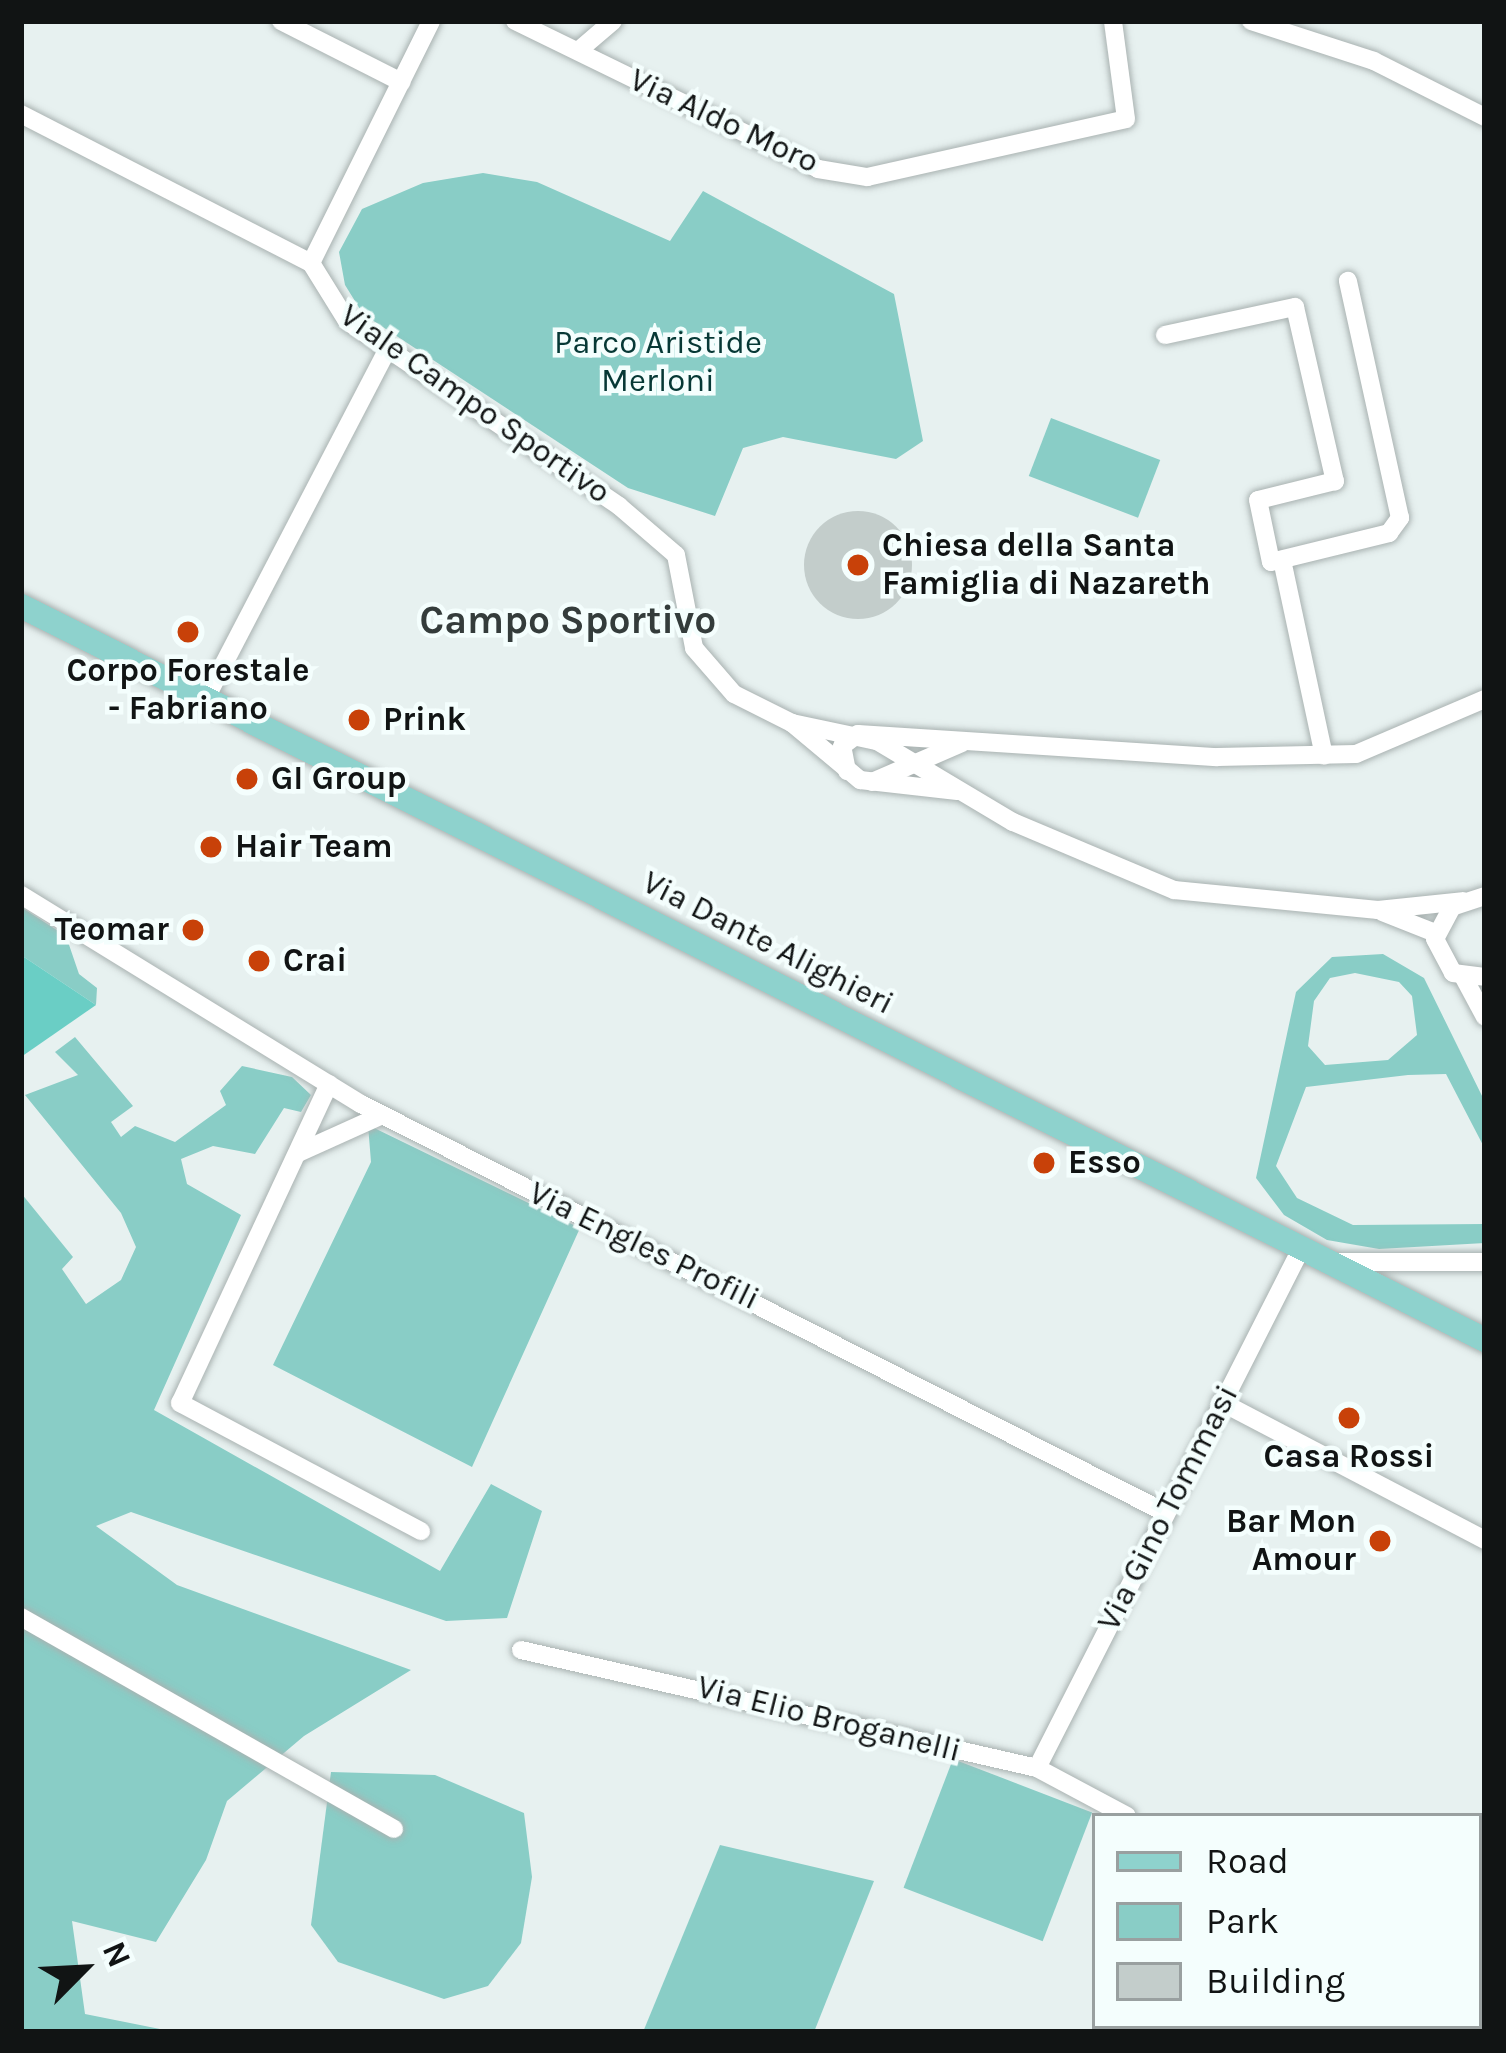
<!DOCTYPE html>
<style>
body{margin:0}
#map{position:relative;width:1506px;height:2053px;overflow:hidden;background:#e7f1f0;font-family:Karla,sans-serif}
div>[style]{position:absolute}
.green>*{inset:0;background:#89cdc6;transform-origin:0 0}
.forest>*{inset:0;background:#6acec5}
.building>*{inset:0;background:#c3cdcb}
.round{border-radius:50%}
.roads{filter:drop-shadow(0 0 3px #a9b2b1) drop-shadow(0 0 3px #a9b2b1)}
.minor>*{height:18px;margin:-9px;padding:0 9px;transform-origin:9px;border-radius:9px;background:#fff}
.major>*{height:24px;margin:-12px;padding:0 12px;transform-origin:12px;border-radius:12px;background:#8ed2cd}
.dots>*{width:33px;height:33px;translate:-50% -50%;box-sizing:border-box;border:6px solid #f4fefd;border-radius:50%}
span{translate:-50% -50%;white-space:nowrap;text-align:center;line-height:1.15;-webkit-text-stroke:9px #f4fefd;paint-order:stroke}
.street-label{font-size:33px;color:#111414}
.park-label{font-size:33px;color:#063835}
.poi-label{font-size:33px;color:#111414;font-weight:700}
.left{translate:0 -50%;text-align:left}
.right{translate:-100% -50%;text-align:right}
.quarter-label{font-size:39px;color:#343c3b;font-weight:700}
.frame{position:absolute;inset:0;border:24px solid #111414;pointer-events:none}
.legend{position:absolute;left:1092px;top:1813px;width:390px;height:216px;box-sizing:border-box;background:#f4fefd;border:3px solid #99a0a0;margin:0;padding:15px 21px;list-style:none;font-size:36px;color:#111414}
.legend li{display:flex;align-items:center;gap:24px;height:60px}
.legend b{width:60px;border:3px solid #99a0a0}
.north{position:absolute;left:24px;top:1909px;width:120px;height:120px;-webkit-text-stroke:9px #f4fefd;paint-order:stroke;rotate:66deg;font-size:33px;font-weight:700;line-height:48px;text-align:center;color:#111414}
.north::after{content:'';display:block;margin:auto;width:42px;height:54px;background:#111414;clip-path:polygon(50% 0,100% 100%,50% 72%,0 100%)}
</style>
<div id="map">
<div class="green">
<i style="clip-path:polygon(483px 173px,537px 182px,670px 241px,703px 191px,894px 294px,923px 441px,896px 459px,783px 437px,743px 448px,715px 516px,628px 488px,363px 314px,345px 285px,339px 252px,362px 209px,423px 183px)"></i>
<i style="left:1051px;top:418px;width:117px;height:62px;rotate:21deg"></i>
<i style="clip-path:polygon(21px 907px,66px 936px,79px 974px,97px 988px,96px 1005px,21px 955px)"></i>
<i style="clip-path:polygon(evenodd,1383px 954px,1424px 978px,1485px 1102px,1485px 1149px,1446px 1074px,1408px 1075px,1306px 1087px,1276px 1166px,1297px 1198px,1353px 1225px,1485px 1224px,1485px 1243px,1379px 1249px,1327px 1240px,1284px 1215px,1256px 1178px,1296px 992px,1332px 957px,1383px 954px,1355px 973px,1399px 982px,1412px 996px,1417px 1035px,1388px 1060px,1325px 1065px,1308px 1046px,1314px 1001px,1330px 978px,1355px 973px)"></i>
<i style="clip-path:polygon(75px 1037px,133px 1106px,111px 1122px,121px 1137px,135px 1126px,175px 1142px,226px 1105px,220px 1091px,242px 1066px,292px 1077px,311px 1095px,301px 1112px,284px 1108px,255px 1154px,213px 1146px,181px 1159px,187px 1184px,241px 1215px,154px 1410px,440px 1571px,491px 1484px,542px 1511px,507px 1618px,446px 1621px,131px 1512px,96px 1526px,177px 1585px,411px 1670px,304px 1736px,227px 1801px,206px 1860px,156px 1942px,72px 1921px,85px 2014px,175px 2032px,21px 2032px,21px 1193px,73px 1257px,62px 1269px,86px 1304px,121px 1280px,136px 1247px,121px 1213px,25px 1095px,78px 1075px,55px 1052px)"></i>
<i style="clip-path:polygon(368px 1125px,580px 1228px,472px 1467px,273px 1365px,371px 1162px)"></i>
<i style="left:953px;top:1759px;width:149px;height:138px;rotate:21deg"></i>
<i style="clip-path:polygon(331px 1772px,435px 1775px,524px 1813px,532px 1877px,521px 1943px,488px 1986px,444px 1999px,338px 1962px,311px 1925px)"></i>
<i style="clip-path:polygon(720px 1845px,874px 1881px,814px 2032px,643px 2032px)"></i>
</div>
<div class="forest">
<i style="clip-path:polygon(21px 955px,96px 1005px,21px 1057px)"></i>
</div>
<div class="building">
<i class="round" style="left:804px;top:511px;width:108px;height:108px"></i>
</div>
<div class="roads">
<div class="minor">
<i style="left:281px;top:21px;width:135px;rotate:26.9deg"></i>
<i style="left:515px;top:21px;width:337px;rotate:26deg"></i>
<i style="left:818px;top:169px;width:50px;rotate:9.3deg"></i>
<i style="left:867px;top:177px;width:265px;rotate:-12.6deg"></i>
<i style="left:1126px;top:119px;width:99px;rotate:-97.6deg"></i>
<i style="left:1251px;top:21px;width:129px;rotate:18deg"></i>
<i style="left:1374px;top:61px;width:124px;rotate:26.8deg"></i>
<i style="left:578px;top:51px;width:46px;rotate:-40.6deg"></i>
<i style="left:21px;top:114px;width:326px;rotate:27.2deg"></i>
<i style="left:311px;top:263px;width:68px;rotate:58.2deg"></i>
<i style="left:347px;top:321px;width:329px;rotate:34.2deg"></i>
<i style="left:619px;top:506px;width:75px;rotate:40.7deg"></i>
<i style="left:676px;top:555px;width:95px;rotate:79deg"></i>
<i style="left:694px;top:648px;width:61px;rotate:49deg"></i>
<i style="left:734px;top:694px;width:65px;rotate:26.6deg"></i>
<i style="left:792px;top:723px;width:87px;rotate:12deg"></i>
<i style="left:877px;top:741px;width:158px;rotate:30.8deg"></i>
<i style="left:1013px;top:822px;width:175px;rotate:22.9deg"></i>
<i style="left:1174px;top:890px;width:205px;rotate:5.6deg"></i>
<i style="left:1378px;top:910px;width:85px;rotate:-6deg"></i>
<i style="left:311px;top:263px;width:270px;rotate:-63.6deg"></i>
<i style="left:1165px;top:335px;width:133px;rotate:-12.2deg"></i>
<i style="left:1295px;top:307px;width:179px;rotate:77.1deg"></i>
<i style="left:1335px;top:481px;width:79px;rotate:166.1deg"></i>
<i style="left:1258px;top:500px;width:63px;rotate:78.2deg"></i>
<i style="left:1271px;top:562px;width:122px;rotate:-13.8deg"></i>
<i style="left:1389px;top:533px;width:19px;rotate:-54deg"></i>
<i style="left:1400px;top:518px;width:243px;rotate:-102.4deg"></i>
<i style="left:1282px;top:560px;width:200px;rotate:77.9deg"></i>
<i style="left:206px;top:698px;width:394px;rotate:-62.5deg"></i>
<i style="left:792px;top:723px;width:89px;rotate:40deg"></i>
<i style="left:860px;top:780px;width:98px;rotate:6.5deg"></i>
<i style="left:847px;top:771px;width:25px;rotate:-101deg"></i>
<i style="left:842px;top:746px;width:20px;rotate:-37deg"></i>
<i style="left:858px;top:734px;width:360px;rotate:3.7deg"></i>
<i style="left:1217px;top:757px;width:139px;rotate:-1.2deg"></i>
<i style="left:1356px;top:754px;width:140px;rotate:-23.1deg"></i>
<i style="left:872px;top:782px;width:98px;rotate:-23.4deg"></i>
<i style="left:21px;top:895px;width:399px;rotate:31.6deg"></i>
<i style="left:361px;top:1104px;width:903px;rotate:26.93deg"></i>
<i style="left:1485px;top:896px;width:35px;rotate:162deg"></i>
<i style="left:1452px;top:907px;width:36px;rotate:118deg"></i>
<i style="left:1435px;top:939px;width:38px;rotate:62deg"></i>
<i style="left:1453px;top:973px;width:32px;rotate:7deg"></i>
<i style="left:1382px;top:912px;width:57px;rotate:21.6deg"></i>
<i style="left:1464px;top:978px;width:44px;rotate:61.7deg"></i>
<i style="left:329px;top:1084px;width:352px;rotate:115deg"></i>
<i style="left:180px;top:1403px;width:273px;rotate:28deg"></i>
<i style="left:298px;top:1153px;width:92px;rotate:-24.3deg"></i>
<i style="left:1334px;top:1262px;width:151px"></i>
<i style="left:1221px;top:1402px;width:298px;rotate:27.6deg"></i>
<i style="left:21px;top:1617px;width:429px;rotate:29.6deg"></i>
<i style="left:521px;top:1650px;width:529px;rotate:12.88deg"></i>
<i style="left:1037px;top:1768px;width:102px;rotate:28.1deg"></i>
<i style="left:1037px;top:1768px;width:582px;rotate:-63.04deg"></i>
<i style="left:1372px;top:2026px;width:8px;rotate:45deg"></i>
</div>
<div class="major">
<i style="left:21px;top:606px;width:1638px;rotate:26.63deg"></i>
</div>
</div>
<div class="dots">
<i style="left:858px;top:565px;background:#c84109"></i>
<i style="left:188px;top:632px;background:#c84109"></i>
<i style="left:359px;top:720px;background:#c84109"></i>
<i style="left:247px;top:779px;background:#c84109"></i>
<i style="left:211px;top:847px;background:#c84109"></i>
<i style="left:193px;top:930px;background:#c84109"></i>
<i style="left:259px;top:961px;background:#c84109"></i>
<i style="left:1044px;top:1163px;background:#c84109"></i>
<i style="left:1349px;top:1418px;background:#c84109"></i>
<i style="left:1380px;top:1541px;background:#c84109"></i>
</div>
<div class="street-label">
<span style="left:724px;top:121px;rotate:25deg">Via Aldo Moro</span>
<span style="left:475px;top:404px;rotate:35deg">Viale Campo Sportivo</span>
<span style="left:768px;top:943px;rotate:27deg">Via Dante Alighieri</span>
<span style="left:644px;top:1246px;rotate:26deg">Via Engles Profili</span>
<span style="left:1168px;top:1508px;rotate:-63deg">Via Gino Tommasi</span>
<span style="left:829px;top:1719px;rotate:14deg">Via Elio Broganelli</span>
</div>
<div class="park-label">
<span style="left:658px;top:362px">Parco Aristide<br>Merloni</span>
</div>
<div class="poi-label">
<span class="left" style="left:882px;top:565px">Chiesa della Santa<br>Famiglia di Nazareth</span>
<span style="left:188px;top:690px">Corpo Forestale<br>- Fabriano</span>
<span class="left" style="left:383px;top:720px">Prink</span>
<span class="left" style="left:271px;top:779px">GI Group</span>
<span class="left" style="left:235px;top:847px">Hair Team</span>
<span class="right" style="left:169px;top:930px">Teomar</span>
<span class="left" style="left:283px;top:961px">Crai</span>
<span class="left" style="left:1068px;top:1163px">Esso</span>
<span style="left:1349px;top:1457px">Casa Rossi</span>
<span class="right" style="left:1356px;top:1541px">Bar Mon<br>Amour</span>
</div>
<div class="quarter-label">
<span style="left:568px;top:620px">Campo Sportivo</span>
</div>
<div class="frame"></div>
<ul class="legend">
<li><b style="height:15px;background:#8ed2cd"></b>Road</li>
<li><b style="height:33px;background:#89cdc6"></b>Park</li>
<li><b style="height:33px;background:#c3cdcb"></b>Building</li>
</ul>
<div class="north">N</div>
</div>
